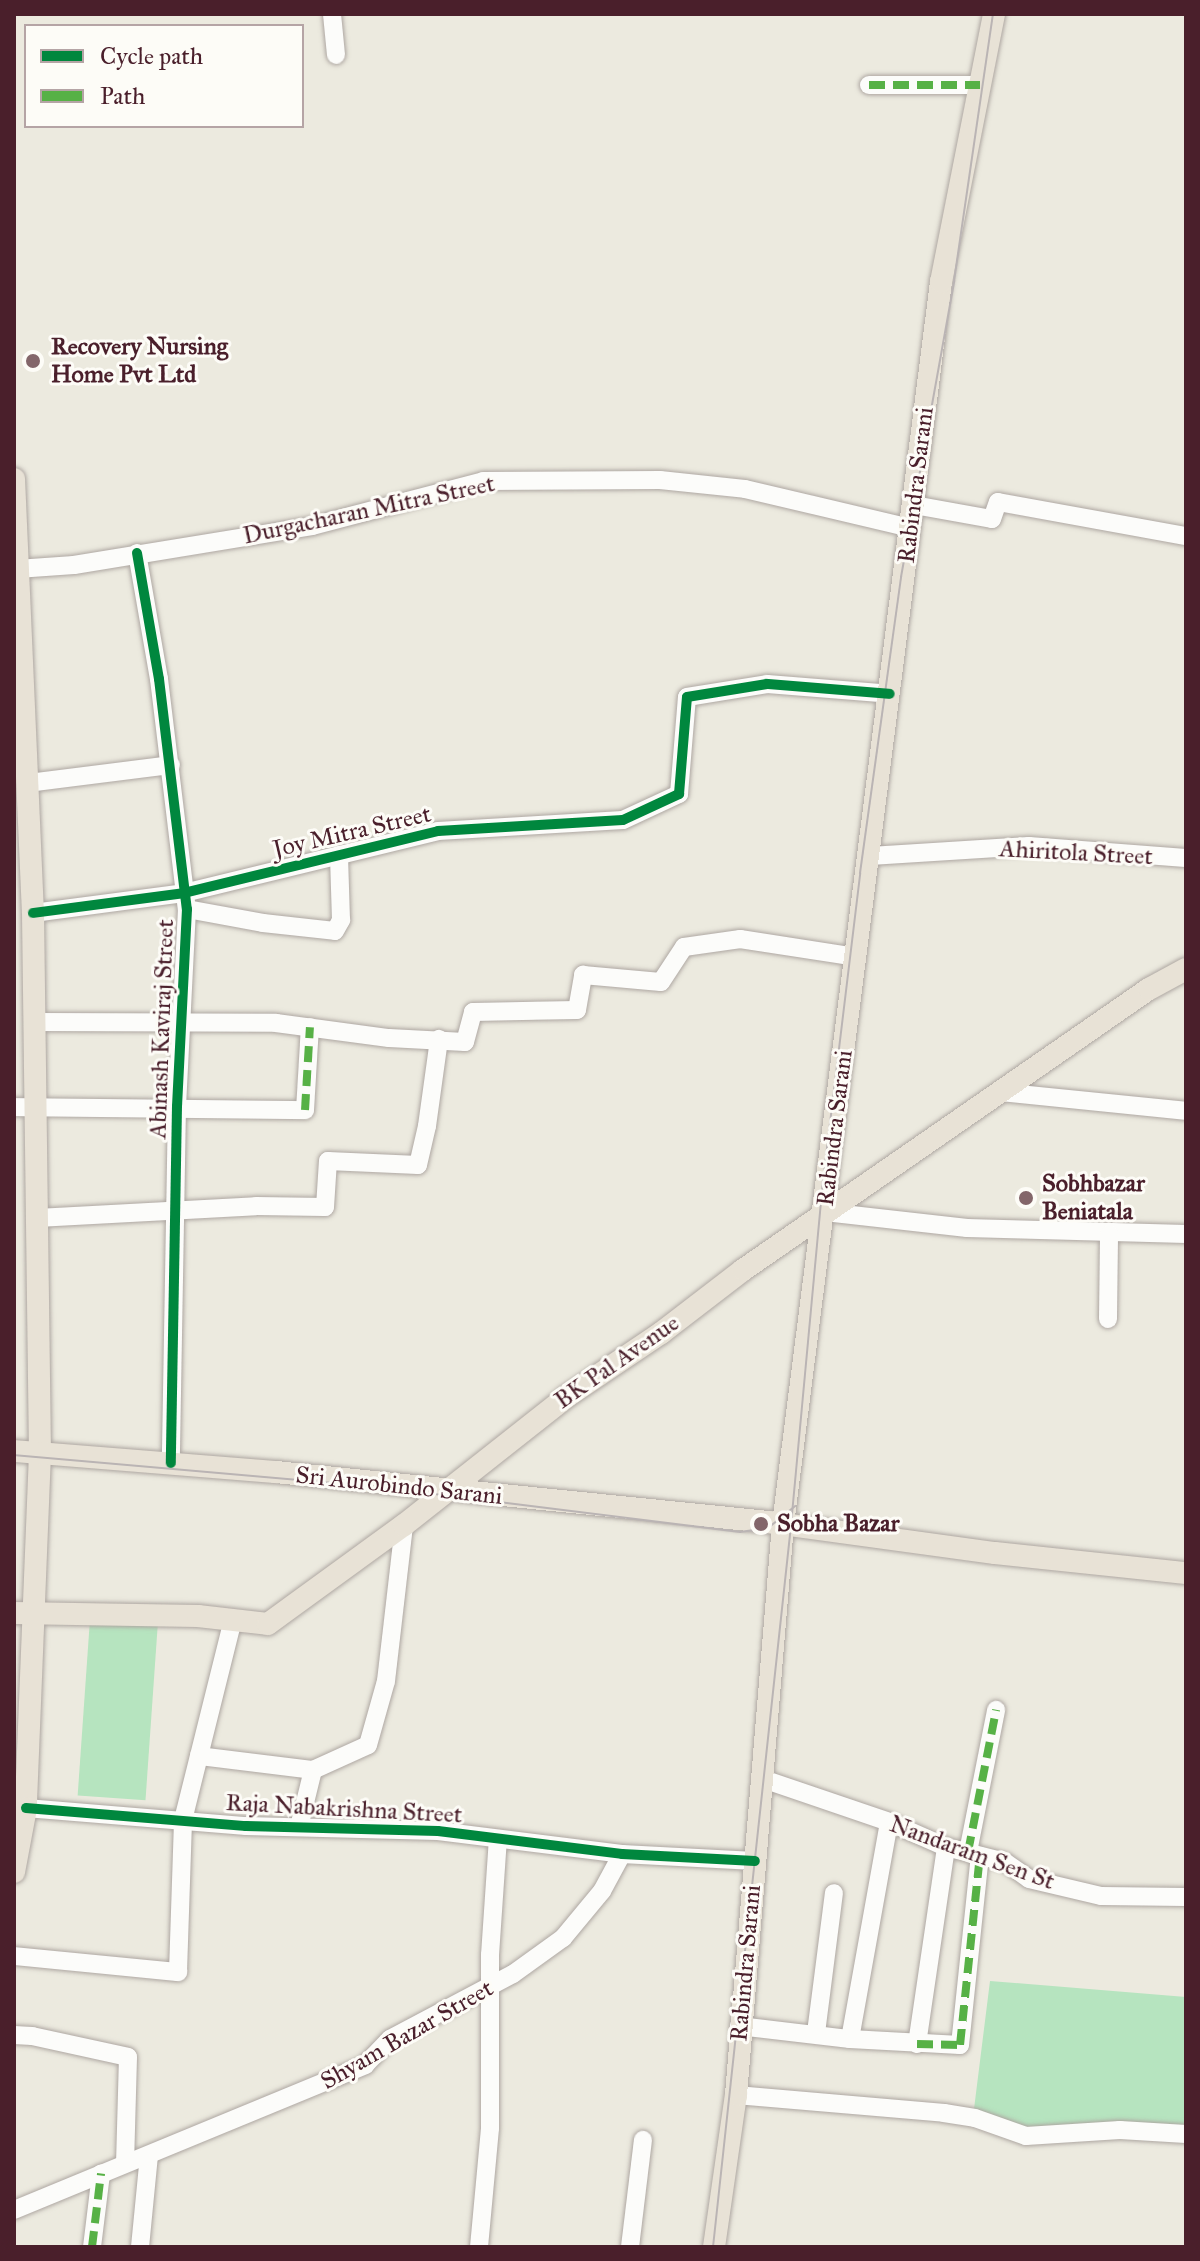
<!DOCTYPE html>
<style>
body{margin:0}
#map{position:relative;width:1200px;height:2261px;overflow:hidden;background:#eceadf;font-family:"IM FELL Great Primer",serif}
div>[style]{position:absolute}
.green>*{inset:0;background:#b6e4bf;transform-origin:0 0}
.roads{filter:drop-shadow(0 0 2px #aea7a2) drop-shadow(0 0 2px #aea7a2)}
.minor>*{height:18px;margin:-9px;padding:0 9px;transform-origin:9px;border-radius:9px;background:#fcfcfa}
.major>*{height:22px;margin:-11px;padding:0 11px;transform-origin:11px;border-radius:11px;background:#e8e2d6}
.tram>*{height:2px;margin:-1px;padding:0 1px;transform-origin:1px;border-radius:1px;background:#bab4b4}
.quiet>*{height:8px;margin-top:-4px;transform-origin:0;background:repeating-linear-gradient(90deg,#57b146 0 16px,transparent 0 24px)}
.cycleway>*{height:10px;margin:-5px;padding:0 5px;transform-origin:5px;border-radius:5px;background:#00873e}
.dots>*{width:22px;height:22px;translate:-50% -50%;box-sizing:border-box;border:4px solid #fdfcf7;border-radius:50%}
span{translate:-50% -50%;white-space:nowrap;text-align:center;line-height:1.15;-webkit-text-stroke:6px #fdfcf7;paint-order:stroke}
.poi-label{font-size:24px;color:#4a1f2b;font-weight:700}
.left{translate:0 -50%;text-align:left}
.street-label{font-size:24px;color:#4a1f2b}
.frame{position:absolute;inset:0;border:16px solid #4a1f2b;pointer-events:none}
.legend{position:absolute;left:24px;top:24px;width:280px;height:104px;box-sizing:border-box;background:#fdfcf7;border:2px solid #b5a4a5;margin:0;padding:10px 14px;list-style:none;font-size:24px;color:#4a1f2b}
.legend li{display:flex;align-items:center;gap:16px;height:40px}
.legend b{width:40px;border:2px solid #b5a4a5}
</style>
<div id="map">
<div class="green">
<i style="left:90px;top:1619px;width:68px;height:177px;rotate:4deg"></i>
<i style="clip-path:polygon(990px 1981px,1186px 1997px,1186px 2128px,1026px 2129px,974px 2109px)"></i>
</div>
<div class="roads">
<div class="minor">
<i style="left:332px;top:14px;width:41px;rotate:84.4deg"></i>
<i style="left:869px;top:85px;width:111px"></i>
<i style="left:914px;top:505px;width:79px;rotate:10.2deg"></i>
<i style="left:992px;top:519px;width:18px;rotate:-71deg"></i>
<i style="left:998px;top:502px;width:191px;rotate:10.3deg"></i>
<i style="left:137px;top:553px;width:128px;rotate:80.1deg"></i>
<i style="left:159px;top:679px;width:232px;rotate:83.1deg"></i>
<i style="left:187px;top:909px;width:197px;rotate:92.9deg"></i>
<i style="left:177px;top:1106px;width:357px;rotate:91deg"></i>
<i style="left:17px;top:569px;width:57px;rotate:-4deg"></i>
<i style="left:74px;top:565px;width:241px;rotate:-9.3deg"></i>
<i style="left:312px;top:526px;width:177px;rotate:-14.7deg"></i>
<i style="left:483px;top:481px;width:177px;rotate:-0.3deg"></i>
<i style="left:660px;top:480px;width:85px;rotate:6deg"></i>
<i style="left:745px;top:489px;width:170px;rotate:13.3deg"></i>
<i style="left:28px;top:783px;width:144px;rotate:-7.2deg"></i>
<i style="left:870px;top:856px;width:159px;rotate:-3.6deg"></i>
<i style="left:1029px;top:846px;width:157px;rotate:4.4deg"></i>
<i style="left:187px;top:909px;width:77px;rotate:10.4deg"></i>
<i style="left:263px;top:923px;width:72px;rotate:6.3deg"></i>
<i style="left:335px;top:931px;width:13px;rotate:-61deg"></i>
<i style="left:341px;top:920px;width:65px;rotate:-91.8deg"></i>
<i style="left:33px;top:913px;width:152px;rotate:-7.5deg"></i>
<i style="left:184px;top:893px;width:261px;rotate:-13.7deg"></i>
<i style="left:438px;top:831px;width:185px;rotate:-3.4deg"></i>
<i style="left:623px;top:820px;width:62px;rotate:-24.9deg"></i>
<i style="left:679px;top:794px;width:97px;rotate:-85.3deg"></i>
<i style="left:687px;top:697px;width:81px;rotate:-9.2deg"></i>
<i style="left:767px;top:684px;width:123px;rotate:4.6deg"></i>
<i style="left:33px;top:1022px;width:243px;rotate:0.2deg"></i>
<i style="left:276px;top:1023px;width:114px;rotate:7.6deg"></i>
<i style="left:389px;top:1038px;width:76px;rotate:3deg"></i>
<i style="left:465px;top:1042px;width:31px;rotate:-75deg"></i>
<i style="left:473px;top:1012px;width:104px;rotate:-1.1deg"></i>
<i style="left:577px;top:1010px;width:36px;rotate:-80deg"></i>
<i style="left:583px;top:975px;width:78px;rotate:5.1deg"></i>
<i style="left:661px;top:982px;width:42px;rotate:-56.7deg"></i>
<i style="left:684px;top:947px;width:57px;rotate:-8.1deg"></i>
<i style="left:740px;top:939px;width:117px;rotate:8.8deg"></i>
<i style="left:1000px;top:1092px;width:187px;rotate:5.8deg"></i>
<i style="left:14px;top:1107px;width:291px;rotate:0.6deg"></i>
<i style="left:305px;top:1110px;width:83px;rotate:-86.6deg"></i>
<i style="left:825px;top:1212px;width:143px;rotate:6.4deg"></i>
<i style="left:967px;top:1228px;width:219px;rotate:1.6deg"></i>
<i style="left:37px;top:1218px;width:219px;rotate:-3.1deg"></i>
<i style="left:256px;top:1206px;width:69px;rotate:0.8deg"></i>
<i style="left:325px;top:1207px;width:46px;rotate:-86.3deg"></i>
<i style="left:328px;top:1161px;width:90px;rotate:2.5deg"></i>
<i style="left:418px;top:1165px;width:40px;rotate:-77deg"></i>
<i style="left:427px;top:1126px;width:88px;rotate:-82.1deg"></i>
<i style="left:1108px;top:1319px;width:85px;rotate:-89.3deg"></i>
<i style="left:199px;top:1756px;width:115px;rotate:7deg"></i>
<i style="left:763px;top:1779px;width:133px;rotate:18.8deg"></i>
<i style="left:889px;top:1822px;width:62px;rotate:23.7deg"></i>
<i style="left:946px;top:1847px;width:61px;rotate:14.3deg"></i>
<i style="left:1005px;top:1862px;width:29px;rotate:35deg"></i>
<i style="left:1029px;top:1879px;width:74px;rotate:13.3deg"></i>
<i style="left:1101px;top:1896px;width:85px;rotate:0.7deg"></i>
<i style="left:26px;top:1808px;width:221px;rotate:4.7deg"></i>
<i style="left:246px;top:1826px;width:192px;rotate:1.5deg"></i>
<i style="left:438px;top:1831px;width:185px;rotate:7.1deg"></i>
<i style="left:622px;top:1854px;width:133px;rotate:3deg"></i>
<i style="left:299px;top:1827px;width:59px;rotate:-76.2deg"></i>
<i style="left:313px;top:1770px;width:60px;rotate:-24.4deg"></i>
<i style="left:368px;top:1745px;width:66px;rotate:-74.3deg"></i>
<i style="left:386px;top:1681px;width:157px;rotate:-83.4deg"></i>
<i style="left:968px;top:1852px;width:145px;rotate:-78.8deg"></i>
<i style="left:14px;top:1956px;width:165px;rotate:5.6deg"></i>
<i style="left:178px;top:1972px;width:152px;rotate:-88.1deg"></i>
<i style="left:183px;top:1820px;width:206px;rotate:-76deg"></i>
<i style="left:739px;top:2026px;width:112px;rotate:6.7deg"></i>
<i style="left:850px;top:2039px;width:110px;rotate:3.1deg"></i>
<i style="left:960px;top:2045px;width:190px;rotate:-84deg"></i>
<i style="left:816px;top:2033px;width:141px;rotate:-82.7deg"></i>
<i style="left:14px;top:2035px;width:18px;rotate:3deg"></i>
<i style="left:32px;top:2036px;width:98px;rotate:12.3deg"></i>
<i style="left:128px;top:2057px;width:106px;rotate:91.6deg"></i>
<i style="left:850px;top:2039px;width:220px;rotate:-79.8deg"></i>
<i style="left:917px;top:2044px;width:199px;rotate:-81.6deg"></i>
<i style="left:736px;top:2095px;width:209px;rotate:4.9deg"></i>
<i style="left:944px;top:2113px;width:31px;rotate:9deg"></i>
<i style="left:975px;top:2118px;width:54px;rotate:19.4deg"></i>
<i style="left:1026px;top:2136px;width:94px;rotate:-3.7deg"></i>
<i style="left:1120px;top:2130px;width:66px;rotate:3.5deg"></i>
<i style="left:14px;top:2210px;width:380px;rotate:-22.4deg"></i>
<i style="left:365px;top:2065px;width:36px;rotate:-46deg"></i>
<i style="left:390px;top:2039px;width:139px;rotate:-27.9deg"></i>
<i style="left:513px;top:1974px;width:62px;rotate:-35.8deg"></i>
<i style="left:563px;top:1938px;width:61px;rotate:-50.3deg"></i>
<i style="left:602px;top:1891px;width:42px;rotate:-61.6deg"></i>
<i style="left:92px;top:2247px;width:74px;rotate:-83deg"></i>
<i style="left:140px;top:2247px;width:92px;rotate:-84.4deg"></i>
<i style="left:479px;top:2247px;width:120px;rotate:-84.7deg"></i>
<i style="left:490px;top:2128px;width:173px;rotate:-90deg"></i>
<i style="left:490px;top:1955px;width:116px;rotate:-86.1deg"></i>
<i style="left:630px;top:2247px;width:108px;rotate:-83.1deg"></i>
</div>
<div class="major">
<i style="left:14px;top:479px;width:434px;rotate:87.5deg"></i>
<i style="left:33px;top:913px;width:540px;rotate:89.26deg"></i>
<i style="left:40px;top:1453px;width:355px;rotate:92.3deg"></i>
<i style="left:26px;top:1808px;width:65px;rotate:100.6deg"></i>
<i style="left:14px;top:1451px;width:263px;rotate:4.6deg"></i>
<i style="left:276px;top:1472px;width:495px;rotate:5.8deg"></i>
<i style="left:768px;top:1522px;width:229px;rotate:7.8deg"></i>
<i style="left:995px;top:1553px;width:192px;rotate:6deg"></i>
<i style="left:14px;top:1613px;width:184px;rotate:0.9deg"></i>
<i style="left:198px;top:1616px;width:70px;rotate:6.5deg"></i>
<i style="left:268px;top:1624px;width:168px;rotate:-36.1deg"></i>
<i style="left:404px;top:1525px;width:206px;rotate:-38.3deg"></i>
<i style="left:566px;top:1397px;width:115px;rotate:-34deg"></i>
<i style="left:661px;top:1333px;width:103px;rotate:-37.5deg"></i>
<i style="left:743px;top:1270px;width:494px;rotate:-34.7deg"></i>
<i style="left:1149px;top:989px;width:42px;rotate:-28.4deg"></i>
<i style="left:714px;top:2247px;width:154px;rotate:-81.8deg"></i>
<i style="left:736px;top:2095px;width:573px;rotate:-85.29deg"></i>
<i style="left:783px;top:1524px;width:1252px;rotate:-82.75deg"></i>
<i style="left:941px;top:282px;width:273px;rotate:-78.8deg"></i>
</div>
</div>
<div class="tram">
<i style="left:14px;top:1455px;width:365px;rotate:5deg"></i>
<i style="left:378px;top:1487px;width:365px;rotate:7.1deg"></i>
<i style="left:740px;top:1532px;width:28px;rotate:-8deg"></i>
<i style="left:768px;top:1528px;width:35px;rotate:-39deg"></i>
<i style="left:713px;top:2247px;width:726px;rotate:-83.83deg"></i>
<i style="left:791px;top:1525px;width:345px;rotate:-84.7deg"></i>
<i style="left:823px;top:1181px;width:310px;rotate:-83.1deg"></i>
<i style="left:860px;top:873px;width:299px;rotate:-82.1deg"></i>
<i style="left:901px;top:577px;width:301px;rotate:-79.8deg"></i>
<i style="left:954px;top:281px;width:270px;rotate:-81.7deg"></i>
</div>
<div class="quiet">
<i style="left:869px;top:85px;width:111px"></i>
<i style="left:305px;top:1110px;width:83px;rotate:-86.6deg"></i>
<i style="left:968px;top:1852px;width:145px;rotate:-78.8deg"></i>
<i style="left:917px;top:2044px;width:43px;rotate:1.3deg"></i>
<i style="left:960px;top:2045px;width:190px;rotate:-84deg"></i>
<i style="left:92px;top:2247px;width:74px;rotate:-83deg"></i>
</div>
<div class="cycleway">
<i style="left:137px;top:553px;width:128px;rotate:80.1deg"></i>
<i style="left:159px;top:679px;width:232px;rotate:83.1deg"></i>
<i style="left:187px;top:909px;width:197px;rotate:92.9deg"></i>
<i style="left:177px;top:1106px;width:357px;rotate:91deg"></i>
<i style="left:33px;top:913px;width:152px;rotate:-7.5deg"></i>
<i style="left:184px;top:893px;width:261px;rotate:-13.7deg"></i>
<i style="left:438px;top:831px;width:185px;rotate:-3.4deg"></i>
<i style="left:623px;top:820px;width:62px;rotate:-24.9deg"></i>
<i style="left:679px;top:794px;width:97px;rotate:-85.3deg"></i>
<i style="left:687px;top:697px;width:81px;rotate:-9.2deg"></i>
<i style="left:767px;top:684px;width:123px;rotate:4.6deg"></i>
<i style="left:26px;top:1808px;width:221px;rotate:4.7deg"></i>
<i style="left:246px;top:1826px;width:192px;rotate:1.5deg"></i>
<i style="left:438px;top:1831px;width:185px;rotate:7.1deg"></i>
<i style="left:622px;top:1854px;width:133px;rotate:3deg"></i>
</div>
<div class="dots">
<i style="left:33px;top:361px;background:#83666a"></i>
<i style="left:1026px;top:1198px;background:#83666a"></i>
<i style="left:761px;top:1524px;background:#83666a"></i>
</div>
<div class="poi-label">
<span class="left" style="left:51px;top:361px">Recovery Nursing<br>Home Pvt Ltd</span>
<span class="left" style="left:1042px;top:1198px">Sobhbazar<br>Beniatala</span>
<span class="left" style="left:777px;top:1524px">Sobha Bazar</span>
</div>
<div class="street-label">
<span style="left:916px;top:485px;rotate:-83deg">Rabindra Sarani</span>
<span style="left:369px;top:510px;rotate:-12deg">Durgacharan Mitra Street</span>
<span style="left:352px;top:832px;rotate:-13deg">Joy Mitra Street</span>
<span style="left:1076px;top:853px;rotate:3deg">Ahiritola Street</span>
<span style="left:162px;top:1029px;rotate:-88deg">Abinash Kaviraj Street</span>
<span style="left:835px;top:1128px;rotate:-83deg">Rabindra Sarani</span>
<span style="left:617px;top:1362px;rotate:-35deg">BK Pal Avenue</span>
<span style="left:399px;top:1486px;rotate:6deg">Sri Aurobindo Sarani</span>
<span style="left:344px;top:1809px;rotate:3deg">Raja Nabakrishna Street</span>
<span style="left:972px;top:1853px;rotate:20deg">Nandaram Sen St</span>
<span style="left:746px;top:1963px;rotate:-85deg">Rabindra Sarani</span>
<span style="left:407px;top:2035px;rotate:-30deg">Shyam Bazar Street</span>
</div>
<div class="frame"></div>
<ul class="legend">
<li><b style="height:10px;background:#00873e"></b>Cycle path</li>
<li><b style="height:10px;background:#57b146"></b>Path</li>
</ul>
</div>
